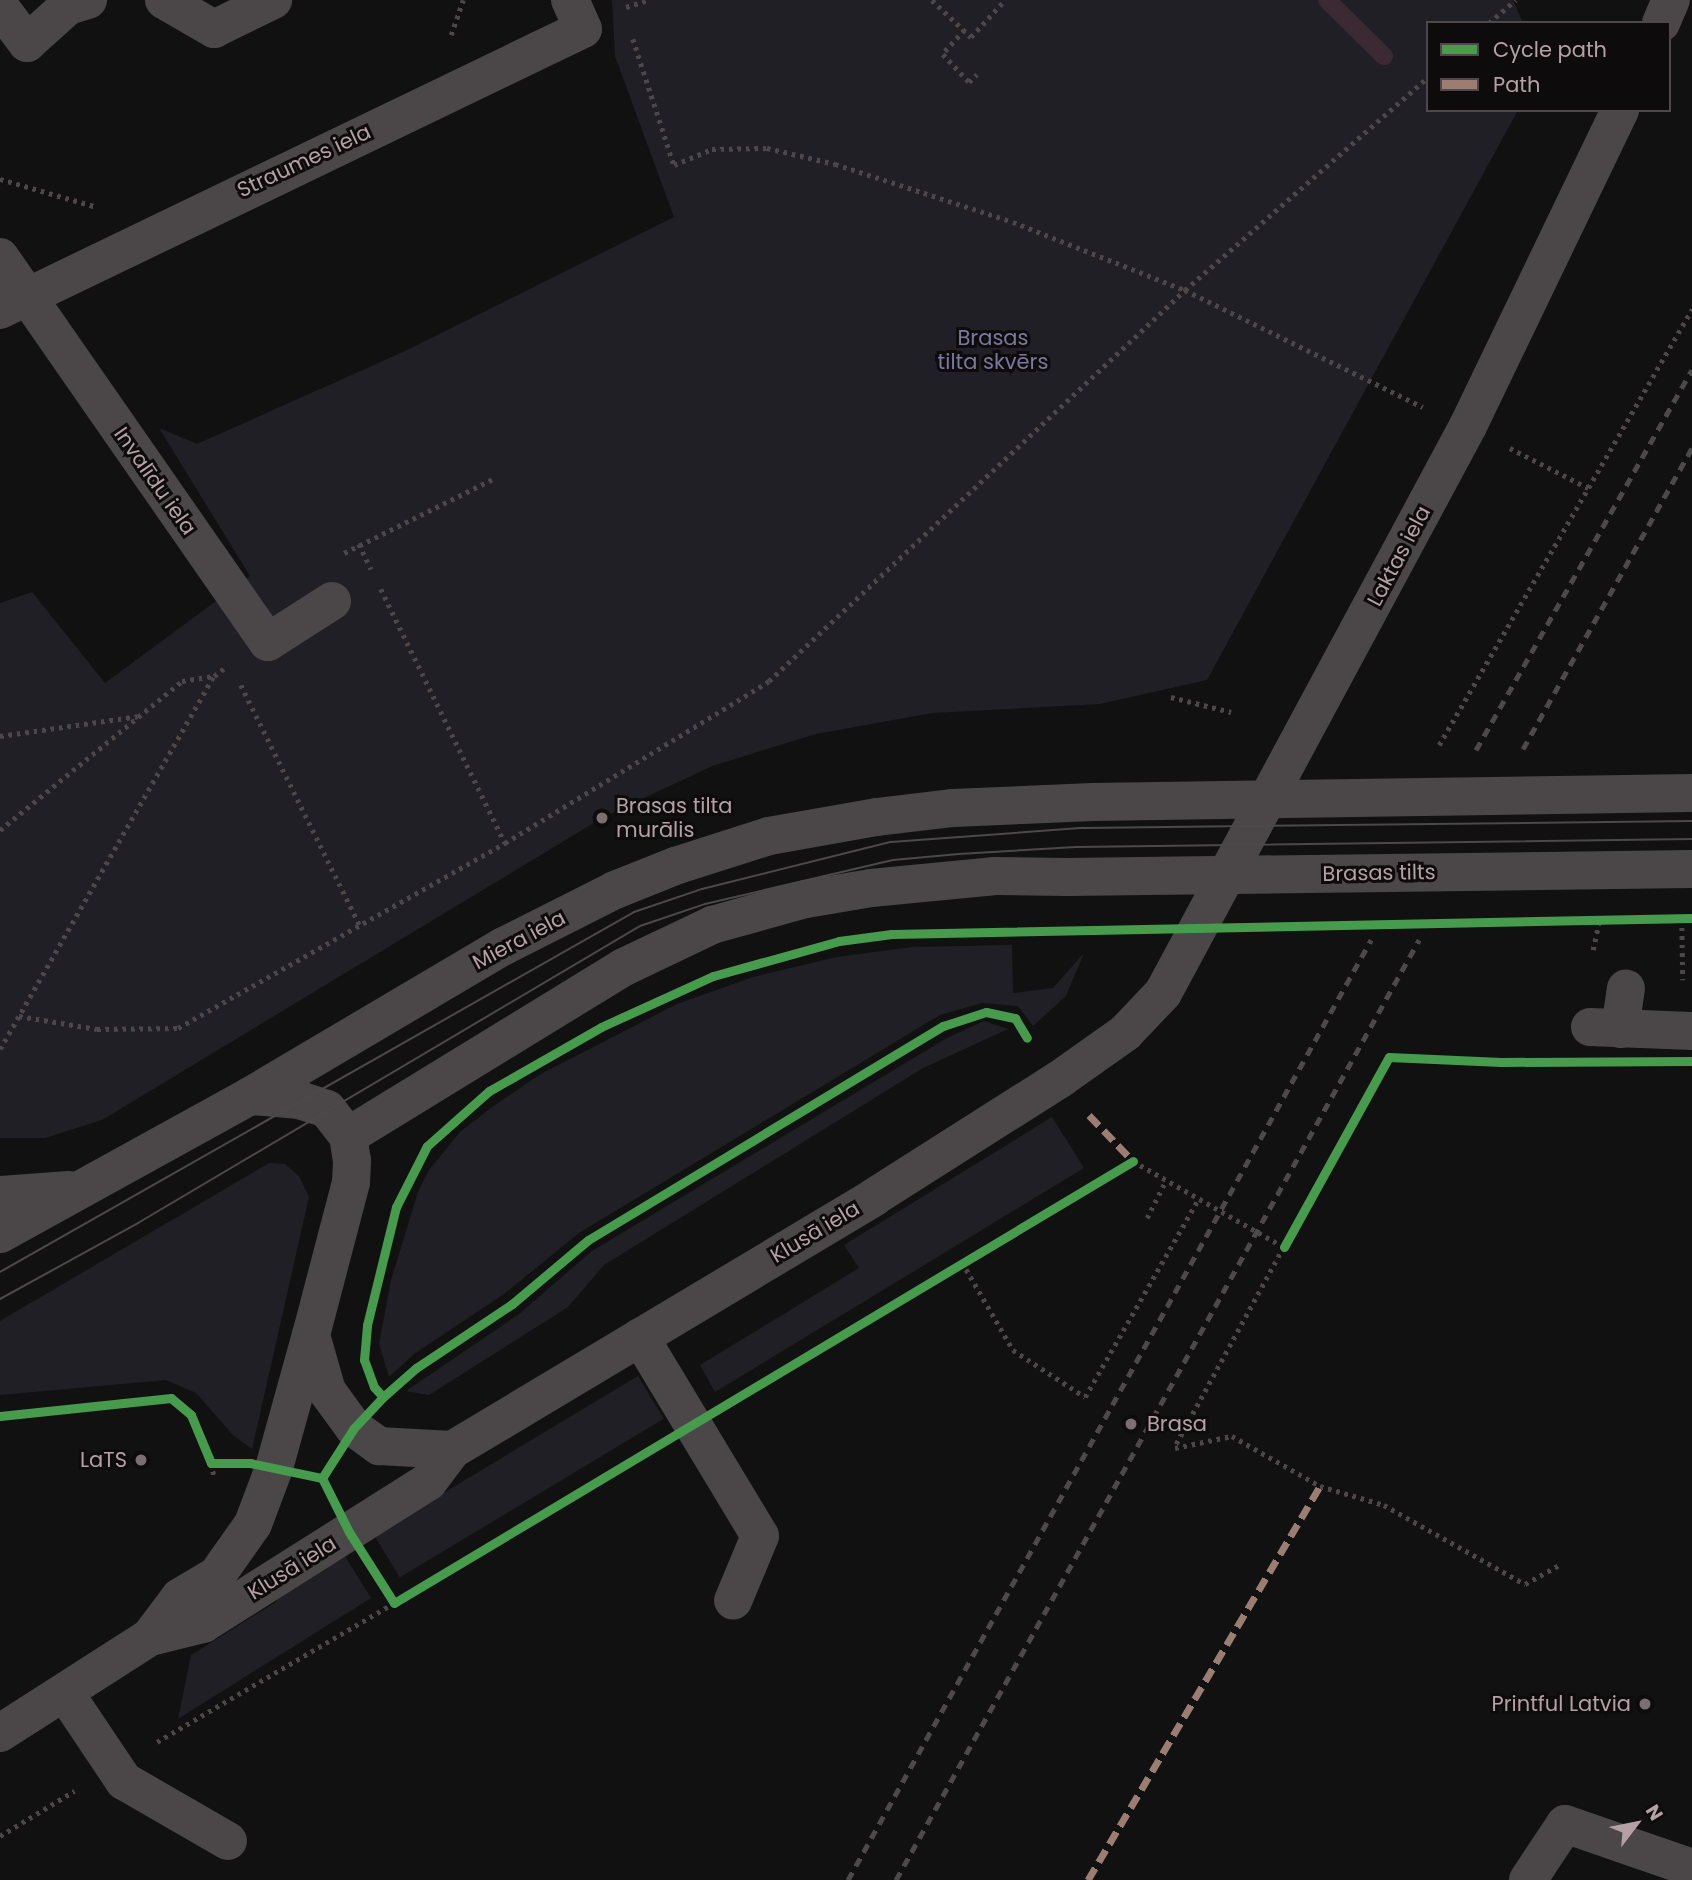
<!DOCTYPE html>
<meta charset="utf-8">
<style>
body{margin:0}
#map{position:relative;width:1692px;height:1880px;overflow:hidden;background:#111;font-family:Poppins,sans-serif}
div>[style]{position:absolute}
.green>*{inset:0;background:#201f26;transform-origin:0 0}
.stream>*{height:18px;margin:-9px;padding:0 9px;transform-origin:9px;border-radius:9px;background:#3b2a33}
.path>*{height:4.5px;margin-top:-2.25px;transform-origin:0;background:repeating-linear-gradient(90deg,#4d4749 0 3.5px,transparent 0 8.5px)}
.minor>*{height:38px;margin:-19px;padding:0 19px;transform-origin:19px;border-radius:19px;background:#4b4748}
.tram>*{height:2px;margin:-1px;padding:0 1px;transform-origin:1px;border-radius:1px;background:#4d4849}
.rail>*{height:5px;margin-top:-2.5px;transform-origin:0;background:repeating-linear-gradient(90deg,#4d4849 0 9px,transparent 0 16px)}
.minor-bridge>*{height:38px;margin:-19px;padding:0 19px;transform-origin:19px;border-radius:19px;background:#4b4748}
.quiet>*{height:7px;margin-top:-3.5px;transform-origin:0;background:repeating-linear-gradient(90deg,#9b7d72 0 14px,transparent 0 21px)}
.cycleway>*{height:9px;margin:-4.5px;padding:0 4.5px;transform-origin:4.5px;border-radius:4.5px;background:#469c4c}
.dots>*{width:19px;height:19px;translate:-50% -50%;box-sizing:border-box;border:4px solid #0d0b0b;border-radius:50%}
span{translate:-50% -50%;white-space:nowrap;text-align:center;line-height:1.15;-webkit-text-stroke:6px #0d0b0b;paint-order:stroke}
.street-label{font-size:21px;color:#b3a1a6}
.park-label{font-size:21px;color:#7b789e}
.poi-label{font-size:21px;color:#b3a1a6}
.left{translate:0 -50%;text-align:left}
.right{translate:-100% -50%;text-align:right}
.legend{position:absolute;left:1426px;top:21px;width:245px;height:91px;box-sizing:border-box;background:#0d0b0b;border:2px solid #4f4749;margin:0;padding:9px 12px;list-style:none;font-size:21px;color:#b3a1a6}
.legend li{display:flex;align-items:center;gap:14px;height:35px}
.legend b{width:35px;border:2px solid #4f4749}
.north{position:absolute;left:1601px;top:1789px;width:70px;height:70px;-webkit-text-stroke:5px #0d0b0b;paint-order:stroke;rotate:58deg;font-size:19px;font-weight:700;line-height:28px;text-align:center;color:#b3a1a6}
.north::after{content:'';display:block;margin:auto;width:24px;height:32px;background:#b3a1a6;clip-path:polygon(50% 0,100% 100%,50% 72%,0 100%)}
</style>
<div id="map">
<div class="green">
<i style="clip-path:polygon(612px 0,1513px 0,1523px 23px,1428px 23px,1428px 110px,1518px 110px,1207px 680px,1100px 704px,932px 713px,816px 734px,712px 766px,602px 818px,102px 1120px,45px 1138px,0 1138px,0 603px,32px 592px,105px 683px,250px 576px,159px 428px,197px 444px,403px 352px,674px 217px,615px 56px)"></i>
<i style="clip-path:polygon(1012px 945px,1013px 993px,1053px 988px,1084px 953px,1066px 996px,1033px 1026px,1018px 1006px,982px 1003px,940px 1015px,579px 1233px,504px 1294px,414px 1354px,389px 1377px,379px 1344px,391px 1280px,418px 1192px,429px 1170px,460px 1132px,495px 1105px,539px 1075px,677px 1004px,753px 977px,837px 957px,912px 947px)"></i>
<i style="clip-path:polygon(984px 1021px,1008px 1029px,923px 1068px,604px 1265px,568px 1307px,429px 1395px,406px 1391px,519px 1314px,592px 1251px,947px 1038px)"></i>
<i style="clip-path:polygon(1052px 1117px,1084px 1168px,715px 1392px,700px 1365px,859px 1268px,844px 1245px)"></i>
<i style="clip-path:polygon(269px 1163px,285px 1164px,299px 1176px,309px 1197px,252px 1449px,233px 1435px,196px 1393px,166px 1380px,0 1395px,0 1321px)"></i>
<i style="left:638px;top:1376px;width:50px;height:308px;rotate:59deg"></i>
<i style="clip-path:polygon(341px 1550px,371px 1598px,178px 1719px,191px 1655px,276px 1602px,286px 1585px)"></i>
</div>
<div class="stream">
<i style="left:1327px;top:0;width:80px;rotate:44.5deg"></i>
</div>
<div class="path">
<i style="left:932px;top:0;width:54px;rotate:43.5deg"></i>
<i style="left:971px;top:37px;width:50px;rotate:-47.4deg"></i>
<i style="left:626px;top:7px;width:24px;rotate:-17deg"></i>
<i style="left:1489px;top:23px;width:35px;rotate:-41deg"></i>
<i style="left:965px;top:30px;width:33px;rotate:133deg"></i>
<i style="left:943px;top:54px;width:38px;rotate:47deg"></i>
<i style="left:969px;top:82px;width:11px;rotate:-45deg"></i>
<i style="left:451px;top:35px;width:37px;rotate:-71deg"></i>
<i style="left:633px;top:39px;width:133px;rotate:72deg"></i>
<i style="left:674px;top:165px;width:41px;rotate:-22.8deg"></i>
<i style="left:712px;top:149px;width:55px;rotate:-1deg"></i>
<i style="left:767px;top:148px;width:70px;rotate:13.2deg"></i>
<i style="left:835px;top:164px;width:187px;rotate:18deg"></i>
<i style="left:1013px;top:222px;width:185px;rotate:21.6deg"></i>
<i style="left:1185px;top:290px;width:265px;rotate:26.2deg"></i>
<i style="left:0;top:179px;width:101px;rotate:16.1deg"></i>
<i style="left:1510px;top:448px;width:88px;rotate:27.1deg"></i>
<i style="left:359px;top:544px;width:28px;rotate:64deg"></i>
<i style="left:344px;top:553px;width:169px;rotate:-26.4deg"></i>
<i style="left:381px;top:589px;width:283px;rotate:64deg"></i>
<i style="left:241px;top:685px;width:269px;rotate:63.7deg"></i>
<i style="left:1171px;top:697px;width:62px;rotate:14deg"></i>
<i style="left:0;top:736px;width:139px;rotate:-8.2deg"></i>
<i style="left:1439px;top:745px;width:504px;rotate:-59.87deg"></i>
<i style="left:0;top:830px;width:235px;rotate:-39.3deg"></i>
<i style="left:182px;top:681px;width:32px;rotate:-9deg"></i>
<i style="left:214px;top:676px;width:15px;rotate:-37deg"></i>
<i style="left:1682px;top:919px;width:61px;rotate:89.1deg"></i>
<i style="left:1593px;top:950px;width:34px;rotate:-78deg"></i>
<i style="left:19px;top:1016px;width:79px;rotate:9.5deg"></i>
<i style="left:97px;top:1029px;width:81px;rotate:-0.7deg"></i>
<i style="left:178px;top:1028px;width:376px;rotate:-29.5deg"></i>
<i style="left:505px;top:843px;width:310px;rotate:-31.5deg"></i>
<i style="left:769px;top:681px;width:571px;rotate:-43.23deg"></i>
<i style="left:1185px;top:290px;width:323px;rotate:-41.2deg"></i>
<i style="left:0;top:1049px;width:430px;rotate:-60.2deg"></i>
<i style="left:1133px;top:1161px;width:174px;rotate:29.7deg"></i>
<i style="left:1284px;top:1247px;width:228px;rotate:118.6deg"></i>
<i style="left:1147px;top:1218px;width:42px;rotate:-63.4deg"></i>
<i style="left:962px;top:1262px;width:102px;rotate:59.9deg"></i>
<i style="left:1013px;top:1350px;width:86px;rotate:33.1deg"></i>
<i style="left:1085px;top:1397px;width:229px;rotate:-60.2deg"></i>
<i style="left:1175px;top:1448px;width:58px;rotate:-11.9deg"></i>
<i style="left:1232px;top:1436px;width:101px;rotate:29.6deg"></i>
<i style="left:1320px;top:1486px;width:67px;rotate:16.5deg"></i>
<i style="left:1384px;top:1505px;width:162px;rotate:29.3deg"></i>
<i style="left:1525px;top:1584px;width:38px;rotate:-29deg"></i>
<i style="left:211px;top:1463px;width:16px;rotate:76deg"></i>
<i style="left:157px;top:1742px;width:275px;rotate:-30.4deg"></i>
<i style="left:0;top:1836px;width:87px;rotate:-31.3deg"></i>
</div>
<div class="minor">
<i style="left:164px;top:0;width:58px;rotate:30.1deg"></i>
<i style="left:214px;top:29px;width:66px;rotate:-26.2deg"></i>
<i style="left:0;top:7px;width:45px;rotate:53.1deg"></i>
<i style="left:27px;top:43px;width:55px;rotate:-42.1deg"></i>
<i style="left:68px;top:6px;width:21px;rotate:-17deg"></i>
<i style="left:1661px;top:23px;width:25px;rotate:-67deg"></i>
<i style="left:0;top:257px;width:469px;rotate:55.2deg"></i>
<i style="left:268px;top:642px;width:76px;rotate:-32.6deg"></i>
<i style="left:0;top:310px;width:647px;rotate:-25.73deg"></i>
<i style="left:583px;top:29px;width:32px;rotate:-114deg"></i>
<i style="left:1590px;top:1027px;width:102px;rotate:2.2deg"></i>
<i style="left:1620px;top:1029px;width:41px;rotate:-81.7deg"></i>
<i style="left:348px;top:1136px;width:324px;rotate:-31.5deg"></i>
<i style="left:624px;top:967px;width:98px;rotate:-25.5deg"></i>
<i style="left:712px;top:925px;width:98px;rotate:-15.5deg"></i>
<i style="left:806px;top:899px;width:66px;rotate:-9.6deg"></i>
<i style="left:871px;top:888px;width:125px;rotate:-5.5deg"></i>
<i style="left:995px;top:876px;width:71px;rotate:0.8deg"></i>
<i style="left:0;top:1195px;width:69px;rotate:-4.1deg"></i>
<i style="left:0;top:1234px;width:286px;rotate:-28.9deg"></i>
<i style="left:250px;top:1096px;width:295px;rotate:-30.6deg"></i>
<i style="left:504px;top:946px;width:124px;rotate:-26.8deg"></i>
<i style="left:615px;top:890px;width:65px;rotate:-21.8deg"></i>
<i style="left:675px;top:866px;width:99px;rotate:-17.7deg"></i>
<i style="left:769px;top:836px;width:110px;rotate:-10deg"></i>
<i style="left:877px;top:817px;width:77px;rotate:-6.8deg"></i>
<i style="left:953px;top:808px;width:140px;rotate:-2.5deg"></i>
<i style="left:311px;top:1335px;width:58px;rotate:74.1deg"></i>
<i style="left:327px;top:1391px;width:46px;rotate:53.9deg"></i>
<i style="left:354px;top:1428px;width:31px;rotate:36deg"></i>
<i style="left:379px;top:1446px;width:73px;rotate:3.1deg"></i>
<i style="left:640px;top:1337px;width:232px;rotate:58.9deg"></i>
<i style="left:760px;top:1536px;width:70px;rotate:112.6deg"></i>
<i style="left:150px;top:1637px;width:55px;rotate:-13.8deg"></i>
<i style="left:203px;top:1624px;width:266px;rotate:-32.3deg"></i>
<i style="left:428px;top:1482px;width:40px;rotate:-53deg"></i>
<i style="left:452px;top:1450px;width:492px;rotate:-30.9deg"></i>
<i style="left:874px;top:1197px;width:220px;rotate:-32.4deg"></i>
<i style="left:1060px;top:1079px;width:80px;rotate:-35.3deg"></i>
<i style="left:1125px;top:1033px;width:55px;rotate:-46.5deg"></i>
<i style="left:1163px;top:993px;width:644px;rotate:-61.72deg"></i>
<i style="left:1468px;top:426px;width:351px;rotate:-64.3deg"></i>
<i style="left:65px;top:1693px;width:106px;rotate:56.2deg"></i>
<i style="left:124px;top:1781px;width:120px;rotate:30deg"></i>
<i style="left:0;top:1733px;width:178px;rotate:-32.6deg"></i>
<i style="left:150px;top:1637px;width:50px;rotate:-53.1deg"></i>
<i style="left:180px;top:1597px;width:43px;rotate:-30.7deg"></i>
<i style="left:217px;top:1575px;width:62px;rotate:-54.8deg"></i>
<i style="left:253px;top:1524px;width:60px;rotate:-69.4deg"></i>
<i style="left:274px;top:1468px;width:138px;rotate:-74.5deg"></i>
<i style="left:311px;top:1335px;width:158px;rotate:-75.3deg"></i>
<i style="left:351px;top:1182px;width:21px;rotate:-87deg"></i>
<i style="left:352px;top:1161px;width:25px;rotate:-99deg"></i>
<i style="left:348px;top:1136px;width:34px;rotate:-128deg"></i>
<i style="left:327px;top:1109px;width:28px;rotate:-162deg"></i>
<i style="left:300px;top:1100px;width:50px;rotate:-175.4deg"></i>
<i style="left:1528px;top:1880px;width:67px;rotate:-56.5deg"></i>
<i style="left:1565px;top:1824px;width:134px;rotate:19.1deg"></i>
</div>
<div class="tram">
<i style="left:0;top:1272px;width:729px;rotate:-29.59deg"></i>
<i style="left:634px;top:912px;width:72px;rotate:-18.7deg"></i>
<i style="left:702px;top:889px;width:195px;rotate:-14deg"></i>
<i style="left:891px;top:842px;width:193px;rotate:-4.2deg"></i>
<i style="left:1083px;top:828px;width:609px;rotate:-0.66deg"></i>
<i style="left:0;top:1299px;width:158px;rotate:-28.8deg"></i>
<i style="left:138px;top:1223px;width:583px;rotate:-30.61deg"></i>
<i style="left:640px;top:926px;width:69px;rotate:-18.7deg"></i>
<i style="left:705px;top:904px;width:193px;rotate:-13.2deg"></i>
<i style="left:893px;top:860px;width:66px;rotate:-5.2deg"></i>
<i style="left:959px;top:854px;width:117px;rotate:-3.4deg"></i>
<i style="left:1076px;top:847px;width:616px;rotate:-0.74deg"></i>
</div>
<div class="rail">
<i style="left:1523px;top:749px;width:345px;rotate:-60.7deg"></i>
<i style="left:1476px;top:750px;width:437px;rotate:-60.4deg"></i>
<i style="left:848px;top:1880px;width:1076px;rotate:-60.91deg"></i>
<i style="left:896px;top:1880px;width:1076px;rotate:-60.91deg"></i>
</div>
<div class="minor-bridge">
<i style="left:1093px;top:802px;width:599px;rotate:-0.86deg"></i>
<i style="left:1066px;top:877px;width:626px;rotate:-0.73deg"></i>
</div>
<div class="quiet">
<i style="left:1089px;top:1115px;width:64px;rotate:46.3deg"></i>
<i style="left:1088px;top:1880px;width:457px;rotate:-59.5deg"></i>
</div>
<div class="cycleway">
<i style="left:1284px;top:1247px;width:217px;rotate:-61.1deg"></i>
<i style="left:1389px;top:1057px;width:112px;rotate:2.6deg"></i>
<i style="left:1501px;top:1062px;width:191px;rotate:-0.3deg"></i>
<i style="left:383px;top:1397px;width:13px;rotate:-132deg"></i>
<i style="left:374px;top:1387px;width:29px;rotate:-110deg"></i>
<i style="left:364px;top:1360px;width:35px;rotate:-85deg"></i>
<i style="left:367px;top:1325px;width:122px;rotate:-76.2deg"></i>
<i style="left:396px;top:1207px;width:68px;rotate:-63.1deg"></i>
<i style="left:427px;top:1146px;width:83px;rotate:-41.6deg"></i>
<i style="left:489px;top:1091px;width:129px;rotate:-29.7deg"></i>
<i style="left:601px;top:1027px;width:123px;rotate:-24.5deg"></i>
<i style="left:713px;top:976px;width:131px;rotate:-15.5deg"></i>
<i style="left:839px;top:941px;width:53px;rotate:-7.5deg"></i>
<i style="left:892px;top:934px;width:800px;rotate:-1.15deg"></i>
<i style="left:0;top:1416px;width:172px;rotate:-6deg"></i>
<i style="left:171px;top:1398px;width:26px;rotate:40deg"></i>
<i style="left:191px;top:1415px;width:52px;rotate:67.4deg"></i>
<i style="left:211px;top:1463px;width:39px"></i>
<i style="left:250px;top:1463px;width:74px;rotate:11.8deg"></i>
<i style="left:322px;top:1478px;width:60px;rotate:63.4deg"></i>
<i style="left:349px;top:1532px;width:84px;rotate:57.6deg"></i>
<i style="left:394px;top:1603px;width:861px;rotate:-30.88deg"></i>
<i style="left:322px;top:1478px;width:59px;rotate:-57.4deg"></i>
<i style="left:354px;top:1428px;width:42px;rotate:-46.9deg"></i>
<i style="left:383px;top:1397px;width:44px;rotate:-41.3deg"></i>
<i style="left:416px;top:1368px;width:115px;rotate:-33.7deg"></i>
<i style="left:512px;top:1304px;width:99px;rotate:-40.1deg"></i>
<i style="left:588px;top:1240px;width:415px;rotate:-31.1deg"></i>
<i style="left:943px;top:1026px;width:45px;rotate:-18deg"></i>
<i style="left:986px;top:1012px;width:30px;rotate:12deg"></i>
<i style="left:1015px;top:1018px;width:23px;rotate:59deg"></i>
</div>
<div class="dots">
<i style="left:602px;top:818px;background:#7a6f72"></i>
<i style="left:1131px;top:1424px;background:#7a6f72"></i>
<i style="left:141px;top:1460px;background:#7a6f72"></i>
<i style="left:1645px;top:1704px;background:#7a6f72"></i>
</div>
<div class="street-label">
<span style="left:304px;top:161px;rotate:-25deg">Straumes iela</span>
<span style="left:155px;top:481px;rotate:55deg">Invalīdu iela</span>
<span style="left:1399px;top:556px;rotate:-62deg">Laktas iela</span>
<span style="left:1379px;top:873px;rotate:-1deg">Brasas tilts</span>
<span style="left:519px;top:940px;rotate:-28deg">Miera iela</span>
<span style="left:815px;top:1232px;rotate:-31deg">Klusā iela</span>
<span style="left:292px;top:1568px;rotate:-32deg">Klusā iela</span>
</div>
<div class="park-label">
<span style="left:993px;top:350px">Brasas<br>tilta skvērs</span>
</div>
<div class="poi-label">
<span class="left" style="left:616px;top:818px">Brasas tilta<br>murālis</span>
<span class="left" style="left:1147px;top:1424px">Brasa</span>
<span class="right" style="left:127px;top:1460px">LaTS</span>
<span class="right" style="left:1631px;top:1704px">Printful Latvia</span>
</div>
<ul class="legend">
<li><b style="height:9px;background:#469c4c"></b>Cycle path</li>
<li><b style="height:9px;background:#9b7d72"></b>Path</li>
</ul>
<div class="north">N</div>
</div>
